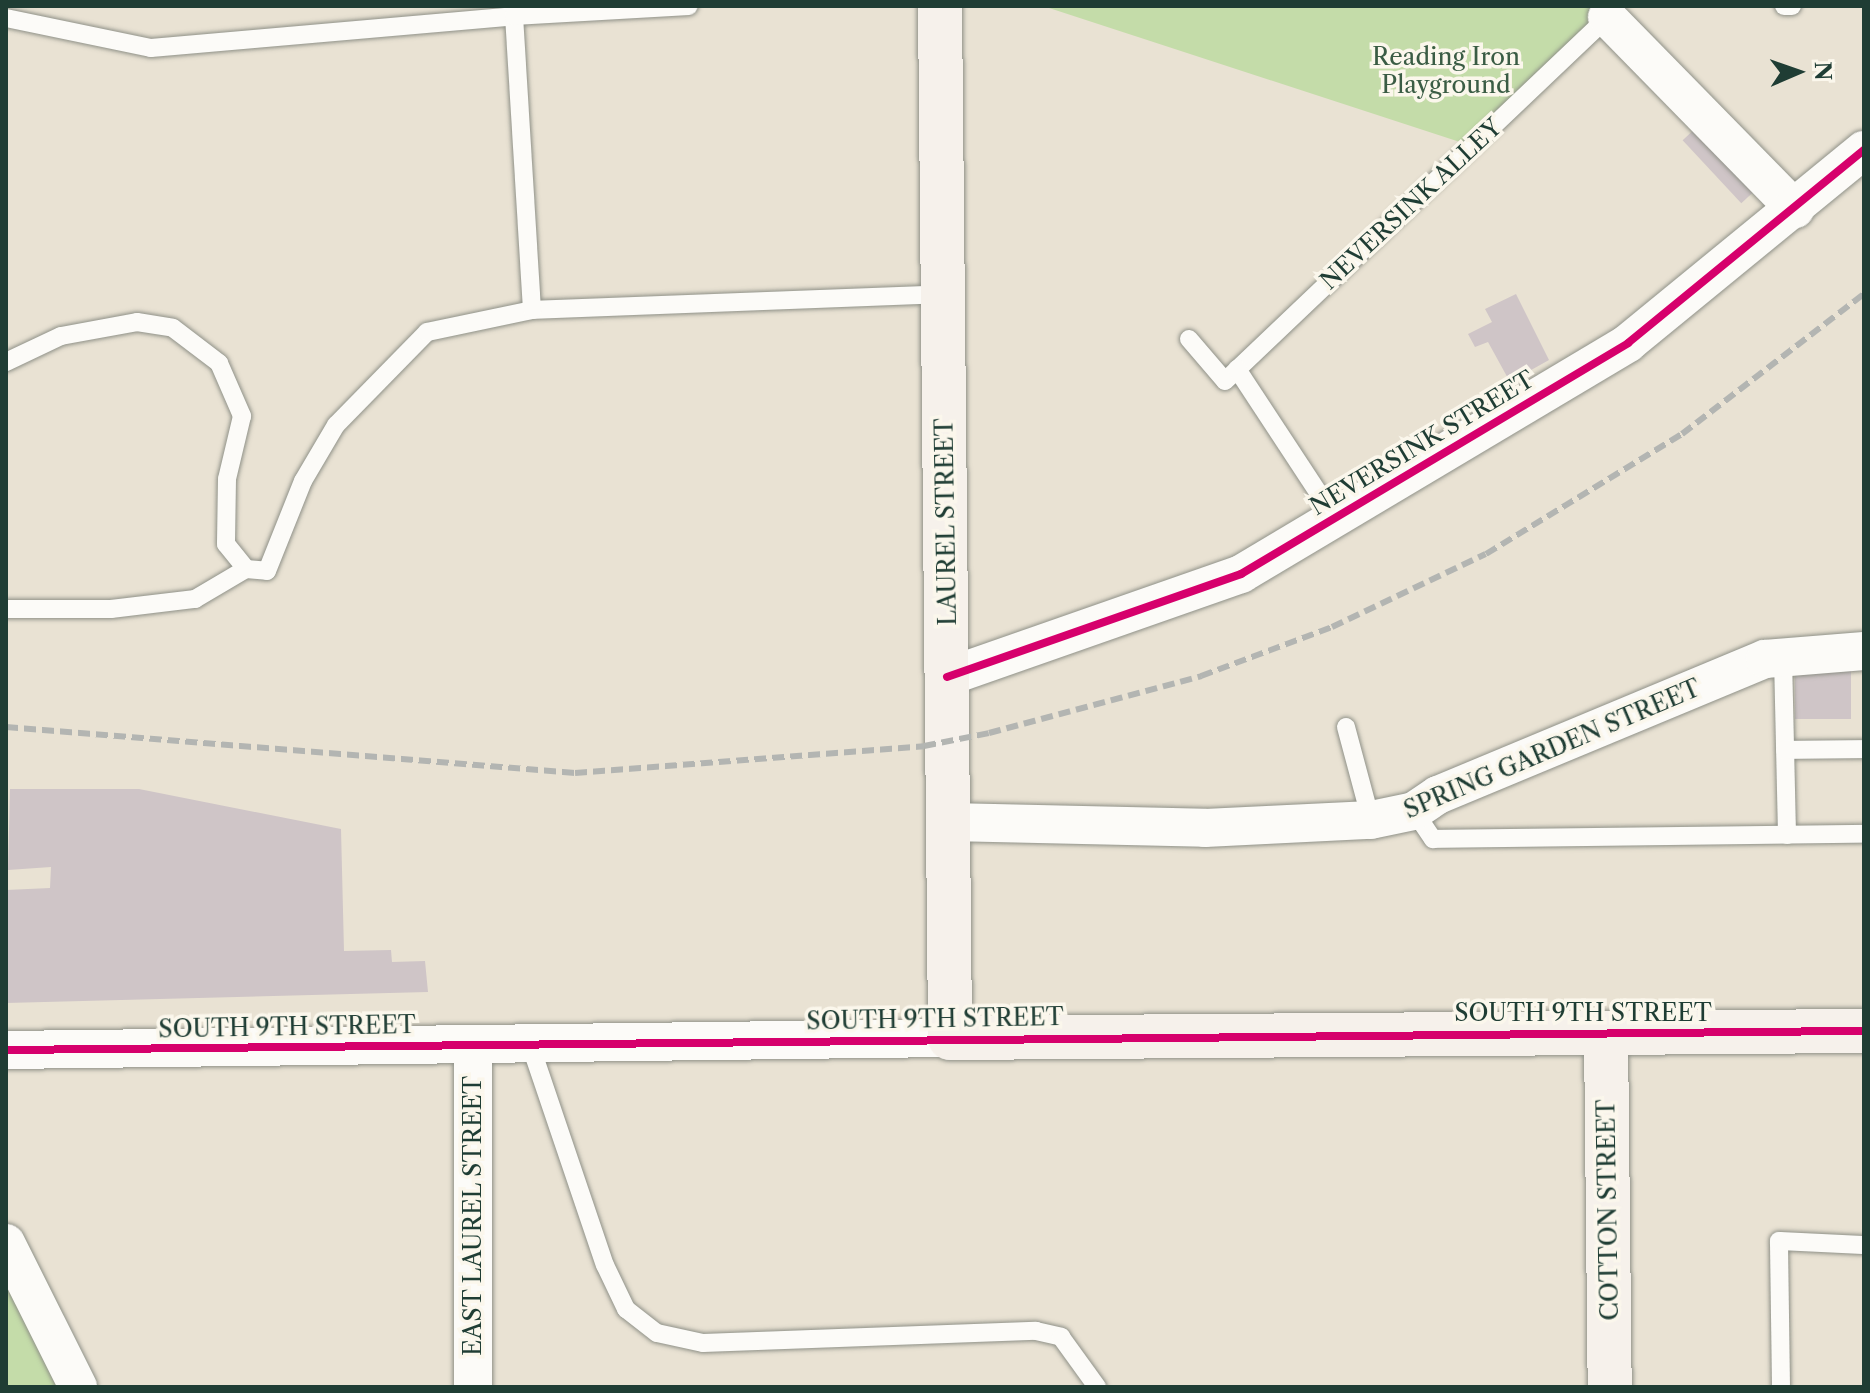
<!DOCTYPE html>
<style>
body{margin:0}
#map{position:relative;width:1870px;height:1393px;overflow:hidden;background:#e9e2d3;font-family:"Libre Caslon Text",serif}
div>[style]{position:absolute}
.green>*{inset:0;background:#c4dca9}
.building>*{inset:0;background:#cfc5c7;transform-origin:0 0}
.roads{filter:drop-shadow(0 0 2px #8f9188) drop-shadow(0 0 2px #8f9188)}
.lane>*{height:18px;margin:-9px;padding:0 9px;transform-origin:9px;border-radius:9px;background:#fcfbf8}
.street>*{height:38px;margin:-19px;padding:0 19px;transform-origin:19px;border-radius:19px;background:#fcfbf8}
.secondary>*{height:44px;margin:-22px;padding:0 22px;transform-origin:22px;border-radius:22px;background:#f6f1eb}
.rail>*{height:6px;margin-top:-3px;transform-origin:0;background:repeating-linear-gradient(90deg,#b3b5b2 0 12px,transparent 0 18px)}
.cycleway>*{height:8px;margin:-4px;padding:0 4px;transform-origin:4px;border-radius:4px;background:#d6006c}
span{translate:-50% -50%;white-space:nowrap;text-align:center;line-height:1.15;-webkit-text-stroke:7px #fbf7ec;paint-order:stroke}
.park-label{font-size:24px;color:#3a5c44}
.street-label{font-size:24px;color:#1f3d34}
.frame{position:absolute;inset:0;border:8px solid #1f3d34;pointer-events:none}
.north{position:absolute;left:1758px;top:32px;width:80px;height:80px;-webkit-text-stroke:6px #fbf7ec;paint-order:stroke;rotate:88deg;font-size:22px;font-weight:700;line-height:32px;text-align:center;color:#1f3d34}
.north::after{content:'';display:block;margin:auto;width:28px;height:36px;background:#1f3d34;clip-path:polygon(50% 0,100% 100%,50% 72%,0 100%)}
</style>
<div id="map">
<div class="green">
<i style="clip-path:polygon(1043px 6px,1611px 6px,1466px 144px)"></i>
<i style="clip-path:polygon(6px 1243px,78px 1387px,6px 1387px)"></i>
</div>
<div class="building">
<i style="left:1698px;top:126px;width:86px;height:21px;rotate:47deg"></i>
<i style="clip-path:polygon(1516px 294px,1549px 360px,1510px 382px,1488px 342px,1475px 347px,1468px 334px,1492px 322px,1485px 309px)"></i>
<i style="left:1795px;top:665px;width:56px;height:54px"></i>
<i style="clip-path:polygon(10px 789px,139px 789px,341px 829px,344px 951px,391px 950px,392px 962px,425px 961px,428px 992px,6px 1003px,6px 890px,50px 888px,51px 867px,8px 870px)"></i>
</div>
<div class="roads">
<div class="lane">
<i style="left:1784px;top:6px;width:8px"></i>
<i style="left:6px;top:18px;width:148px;rotate:11.7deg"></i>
<i style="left:151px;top:48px;width:364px;rotate:-5deg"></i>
<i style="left:532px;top:310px;width:411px;rotate:-2.2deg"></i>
<i style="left:1189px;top:339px;width:55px;rotate:49.4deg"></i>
<i style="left:1225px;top:381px;width:530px;rotate:-43.55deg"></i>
<i style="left:6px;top:362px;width:61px;rotate:-25.3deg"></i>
<i style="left:61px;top:336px;width:77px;rotate:-10.4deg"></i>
<i style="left:137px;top:322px;width:36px;rotate:9deg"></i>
<i style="left:173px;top:328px;width:58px;rotate:37.3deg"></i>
<i style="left:219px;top:363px;width:58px;rotate:66.5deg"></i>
<i style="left:242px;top:416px;width:65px;rotate:103.4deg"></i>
<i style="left:227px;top:479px;width:65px;rotate:90.9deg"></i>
<i style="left:226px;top:544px;width:32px;rotate:51deg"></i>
<i style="left:246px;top:569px;width:21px;rotate:5deg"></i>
<i style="left:267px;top:571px;width:97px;rotate:-68.2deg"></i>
<i style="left:303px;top:481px;width:65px;rotate:-59.5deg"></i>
<i style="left:336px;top:425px;width:130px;rotate:-45.6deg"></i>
<i style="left:427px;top:332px;width:107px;rotate:-11.8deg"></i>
<i style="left:532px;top:310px;width:295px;rotate:-93.5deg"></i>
<i style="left:514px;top:16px;width:175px;rotate:-3.3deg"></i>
<i style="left:1237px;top:369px;width:178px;rotate:56.7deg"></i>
<i style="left:6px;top:609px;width:105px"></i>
<i style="left:111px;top:609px;width:85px;rotate:-6.8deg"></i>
<i style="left:195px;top:599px;width:59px;rotate:-30.5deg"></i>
<i style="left:1783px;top:658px;width:177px;rotate:88.7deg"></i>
<i style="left:1346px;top:727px;width:96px;rotate:75deg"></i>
<i style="left:1785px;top:750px;width:79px;rotate:-0.7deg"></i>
<i style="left:1414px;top:811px;width:34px;rotate:56deg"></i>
<i style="left:1433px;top:839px;width:431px;rotate:-0.7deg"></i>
<i style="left:530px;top:1044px;width:233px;rotate:71.3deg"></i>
<i style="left:605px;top:1265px;width:49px;rotate:64.5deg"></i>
<i style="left:626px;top:1309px;width:39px;rotate:38deg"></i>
<i style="left:657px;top:1333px;width:47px;rotate:12.3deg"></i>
<i style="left:703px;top:1343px;width:333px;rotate:-2.1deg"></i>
<i style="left:1036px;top:1331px;width:26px;rotate:13deg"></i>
<i style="left:1061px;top:1337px;width:62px;rotate:54.2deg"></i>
<i style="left:1781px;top:1387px;width:146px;rotate:-90.8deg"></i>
<i style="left:1779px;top:1241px;width:85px;rotate:2.7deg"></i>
</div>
<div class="street">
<i style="left:1607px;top:17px;width:269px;rotate:45.6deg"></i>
<i style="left:947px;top:677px;width:312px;rotate:-19.3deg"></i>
<i style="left:1241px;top:574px;width:451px;rotate:-30.8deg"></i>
<i style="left:1628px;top:343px;width:305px;rotate:-39.3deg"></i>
<i style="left:949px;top:822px;width:256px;rotate:1.3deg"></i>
<i style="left:1205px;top:828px;width:166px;rotate:-2.8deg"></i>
<i style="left:1371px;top:820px;width:44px;rotate:-11.8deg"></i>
<i style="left:1414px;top:811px;width:29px;rotate:-34deg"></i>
<i style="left:1438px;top:795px;width:354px;rotate:-22.6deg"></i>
<i style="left:1765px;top:659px;width:99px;rotate:-4.6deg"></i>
<i style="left:473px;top:1045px;width:342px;rotate:90deg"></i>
<i style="left:6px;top:1050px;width:944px;rotate:-0.73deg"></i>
<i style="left:6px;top:1243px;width:161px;rotate:63.4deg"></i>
</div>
<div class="secondary">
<i style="left:940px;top:6px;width:1032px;rotate:89.44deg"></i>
<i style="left:950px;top:1038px;width:914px;rotate:-0.44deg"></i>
<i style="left:1606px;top:1033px;width:354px;rotate:89.4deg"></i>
</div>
</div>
<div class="rail">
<i style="left:6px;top:727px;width:571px;rotate:4.62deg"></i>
<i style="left:575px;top:773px;width:350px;rotate:-4.4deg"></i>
<i style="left:924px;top:746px;width:66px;rotate:-11.3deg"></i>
<i style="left:989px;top:733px;width:220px;rotate:-15deg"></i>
<i style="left:1201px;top:676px;width:140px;rotate:-20.5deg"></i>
<i style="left:1332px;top:627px;width:170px;rotate:-25.4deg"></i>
<i style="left:1486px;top:554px;width:230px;rotate:-31.5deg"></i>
<i style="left:1682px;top:434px;width:230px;rotate:-37.6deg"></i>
</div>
<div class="cycleway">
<i style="left:947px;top:677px;width:312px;rotate:-19.3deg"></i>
<i style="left:1241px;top:574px;width:451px;rotate:-30.8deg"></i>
<i style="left:1628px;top:343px;width:305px;rotate:-39.3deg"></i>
<i style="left:6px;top:1050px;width:1858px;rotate:-0.59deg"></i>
</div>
<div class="park-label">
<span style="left:1446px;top:71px">Reading Iron<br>Playground</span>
</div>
<div class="street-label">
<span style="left:1411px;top:204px;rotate:-43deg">NEVERSINK ALLEY</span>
<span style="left:1422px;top:443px;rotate:-31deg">NEVERSINK STREET</span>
<span style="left:946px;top:522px;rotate:-91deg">LAUREL STREET</span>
<span style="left:1552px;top:749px;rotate:-23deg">SPRING GARDEN STREET</span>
<span style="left:1583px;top:1013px">SOUTH 9TH STREET</span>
<span style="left:935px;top:1019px;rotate:-1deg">SOUTH 9TH STREET</span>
<span style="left:287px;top:1027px;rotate:-1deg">SOUTH 9TH STREET</span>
<span style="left:1608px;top:1210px;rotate:-91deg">COTTON STREET</span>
<span style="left:473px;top:1216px;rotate:-90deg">EAST LAUREL STREET</span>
</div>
<div class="frame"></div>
<div class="north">N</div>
</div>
